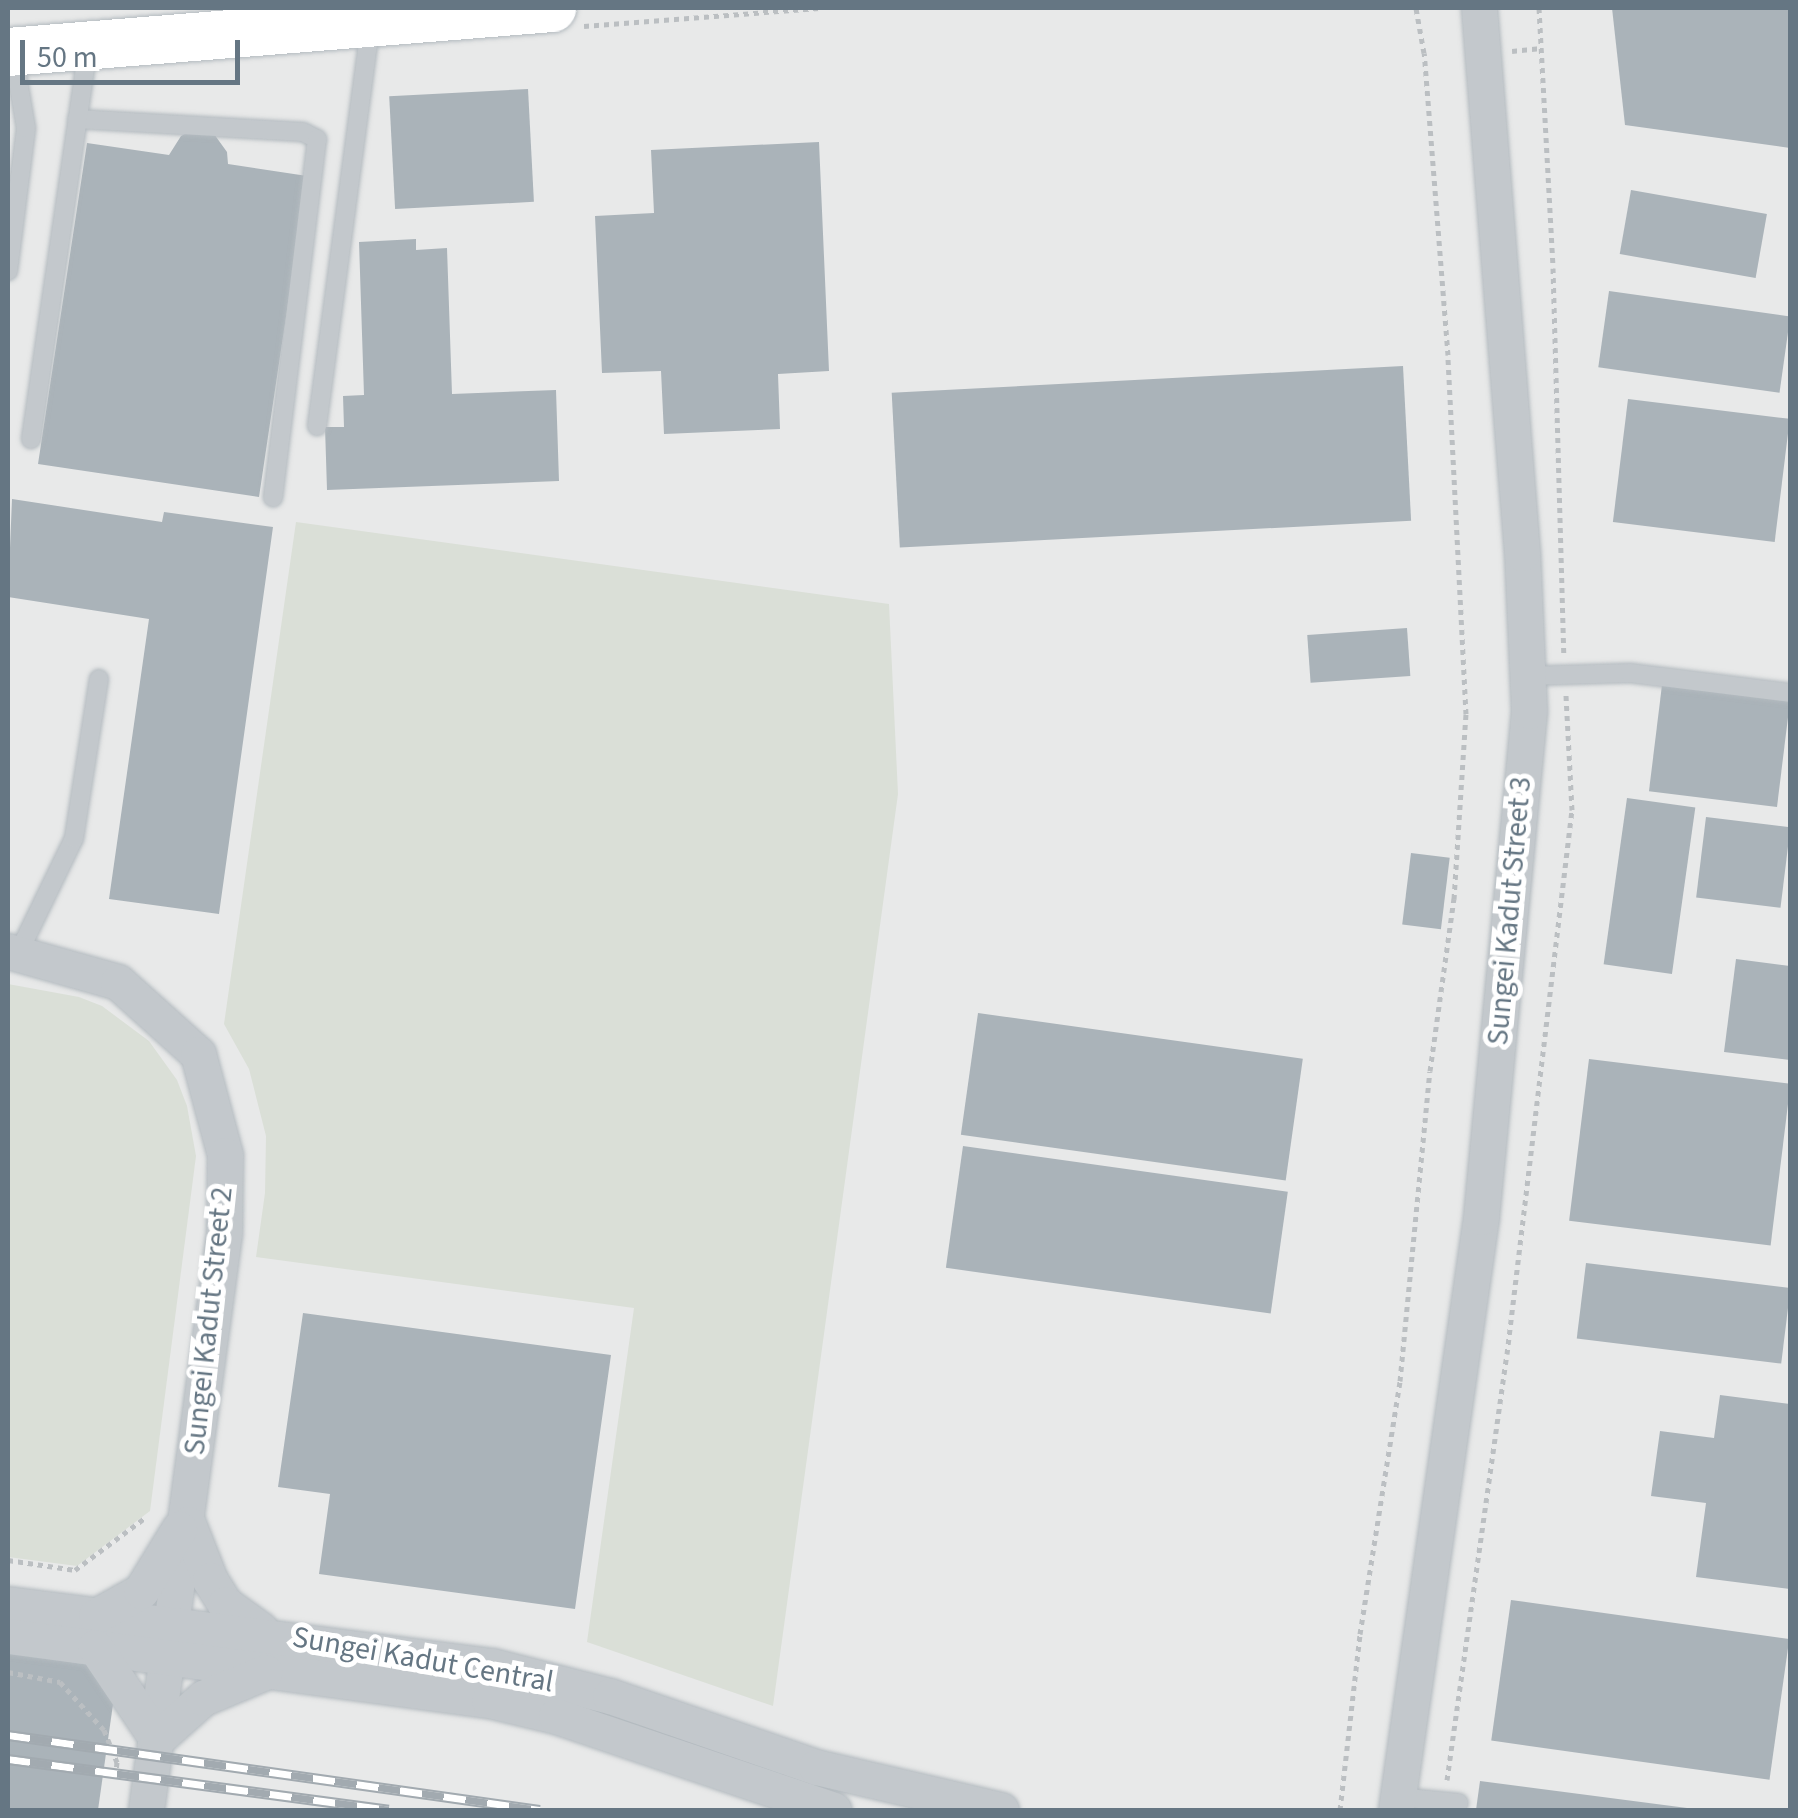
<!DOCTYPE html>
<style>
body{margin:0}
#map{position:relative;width:1798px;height:1818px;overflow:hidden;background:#fafaf8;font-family:"Source Sans 3",sans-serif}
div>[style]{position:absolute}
.built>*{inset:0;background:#e8e9e9;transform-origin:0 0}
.green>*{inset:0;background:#dadfd7}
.building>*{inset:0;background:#aab3b9;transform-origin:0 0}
.path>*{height:5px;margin-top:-2.5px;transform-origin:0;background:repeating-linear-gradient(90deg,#bbbfc2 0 5px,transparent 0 10px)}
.roads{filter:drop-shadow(0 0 2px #b3babf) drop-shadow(0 0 2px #b3babf)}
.service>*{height:18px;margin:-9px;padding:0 9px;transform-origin:9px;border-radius:9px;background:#c3c8cc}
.minor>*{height:35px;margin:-17.5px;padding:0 17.5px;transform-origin:17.5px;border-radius:17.5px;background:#c3c8cc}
.secondary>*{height:48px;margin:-24px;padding:0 24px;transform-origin:24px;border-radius:24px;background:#fff}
.rail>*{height:11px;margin-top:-5.5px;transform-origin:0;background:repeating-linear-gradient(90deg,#fff 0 22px,#a2aab0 0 44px);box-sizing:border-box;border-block:2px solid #a2aab0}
span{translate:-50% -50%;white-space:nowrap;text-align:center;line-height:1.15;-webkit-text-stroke:10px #fff;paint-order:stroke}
.street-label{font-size:30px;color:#657683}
.frame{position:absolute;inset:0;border:10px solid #657683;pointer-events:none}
.scale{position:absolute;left:20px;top:40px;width:220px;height:45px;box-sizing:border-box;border:5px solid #657683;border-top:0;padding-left:12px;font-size:30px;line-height:35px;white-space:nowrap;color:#657683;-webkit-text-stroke:8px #fff;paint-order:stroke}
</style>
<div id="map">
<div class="built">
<i style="left:8px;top:8px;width:1782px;height:1802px"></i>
</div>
<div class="green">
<i style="clip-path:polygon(296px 522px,889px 604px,898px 794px,773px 1706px,587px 1642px,634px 1308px,256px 1257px,265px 1193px,266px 1136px,249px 1069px,224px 1024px)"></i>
<i style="clip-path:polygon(8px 984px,79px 997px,102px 1006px,149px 1041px,177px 1080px,187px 1106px,196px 1156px,150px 1511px,77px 1566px,8px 1557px)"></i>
</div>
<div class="building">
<i style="clip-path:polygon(1612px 8px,1790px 8px,1790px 148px,1625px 125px)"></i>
<i style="left:528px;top:89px;width:113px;height:139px;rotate:87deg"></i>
<i style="clip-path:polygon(191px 131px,214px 134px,227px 152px,228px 164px,307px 176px,259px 497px,38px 464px,87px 143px,169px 155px,181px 136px)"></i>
<i style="clip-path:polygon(819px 142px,829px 371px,778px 374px,780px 429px,664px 434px,661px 371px,602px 373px,595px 216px,654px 213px,651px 150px)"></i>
<i style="left:1631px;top:190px;width:138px;height:65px;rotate:10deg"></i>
<i style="clip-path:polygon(416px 239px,416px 250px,447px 248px,452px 394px,556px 390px,559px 481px,327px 490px,325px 427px,344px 427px,343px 396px,364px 395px,359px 242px)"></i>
<i style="left:1609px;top:291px;width:183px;height:77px;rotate:8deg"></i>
<i style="left:1403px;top:366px;width:155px;height:512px;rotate:87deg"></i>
<i style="left:1628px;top:399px;width:163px;height:124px;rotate:7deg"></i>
<i style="clip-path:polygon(12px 499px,162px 522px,164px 512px,273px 527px,219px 914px,109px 899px,149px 619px,8px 597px)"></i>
<i style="left:1407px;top:628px;width:48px;height:100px;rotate:86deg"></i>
<i style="left:1662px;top:685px;width:129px;height:107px;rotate:7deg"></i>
<i style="left:1627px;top:798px;width:69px;height:168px;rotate:8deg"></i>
<i style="left:1706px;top:817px;width:85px;height:81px;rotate:7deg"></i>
<i style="left:1411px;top:853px;width:39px;height:72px;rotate:7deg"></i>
<i style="clip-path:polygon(1736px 959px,1790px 966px,1790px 1060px,1724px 1052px)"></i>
<i style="left:978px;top:1013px;width:328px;height:123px;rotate:8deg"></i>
<i style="left:1589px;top:1059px;width:203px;height:163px;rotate:7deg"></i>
<i style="left:963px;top:1146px;width:328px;height:123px;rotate:8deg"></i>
<i style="left:1586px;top:1263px;width:206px;height:76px;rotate:7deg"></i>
<i style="clip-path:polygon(303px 1313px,611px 1355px,575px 1609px,319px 1574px,330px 1494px,278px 1487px)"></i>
<i style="clip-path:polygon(1720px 1395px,1790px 1404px,1790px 1589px,1696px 1577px,1706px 1503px,1651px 1496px,1660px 1431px,1714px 1438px)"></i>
<i style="left:1511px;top:1600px;width:281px;height:142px;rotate:8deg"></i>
<i style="clip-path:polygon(8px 1653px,118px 1669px,98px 1810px,8px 1810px)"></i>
<i style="clip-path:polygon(1480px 1781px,1687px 1808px,1687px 1810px,1476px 1810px)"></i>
</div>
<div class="path">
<i style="left:1539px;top:8px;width:260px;rotate:86.9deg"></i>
<i style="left:1553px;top:268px;width:386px;rotate:88.4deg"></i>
<i style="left:584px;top:26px;width:236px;rotate:-4.4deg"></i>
<i style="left:1512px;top:51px;width:27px;rotate:-6deg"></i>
<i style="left:8px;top:1560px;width:68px;rotate:8.5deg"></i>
<i style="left:75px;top:1570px;width:89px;rotate:-36.7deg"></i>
<i style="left:8px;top:1672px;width:53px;rotate:10.9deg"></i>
<i style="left:60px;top:1682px;width:65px;rotate:47.5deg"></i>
<i style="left:104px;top:1730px;width:35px;rotate:68deg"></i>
<i style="left:117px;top:1762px;width:19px;rotate:96deg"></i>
<i style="left:1447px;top:1780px;width:430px;rotate:-82deg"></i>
<i style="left:1507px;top:1354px;width:548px;rotate:-83.19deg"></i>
<i style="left:1572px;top:810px;width:115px;rotate:-93deg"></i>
<i style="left:1340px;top:1810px;width:177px;rotate:-83.5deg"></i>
<i style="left:1360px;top:1634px;width:256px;rotate:-81deg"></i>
<i style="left:1400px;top:1381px;width:311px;rotate:-84.5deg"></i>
<i style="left:1430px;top:1071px;width:174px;rotate:-82.1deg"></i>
<i style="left:1454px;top:899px;width:185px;rotate:-86.3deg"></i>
<i style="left:1466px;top:714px;width:359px;rotate:-92.9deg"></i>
<i style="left:1448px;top:355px;width:303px;rotate:-94.5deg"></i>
<i style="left:1424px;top:53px;width:46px;rotate:-100.1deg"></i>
</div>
<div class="roads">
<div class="service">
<i style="left:77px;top:119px;width:226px;rotate:3.3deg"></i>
<i style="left:303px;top:132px;width:16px;rotate:27deg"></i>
<i style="left:317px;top:139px;width:361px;rotate:97deg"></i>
<i style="left:8px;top:271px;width:144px;rotate:-82.8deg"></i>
<i style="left:26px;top:128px;width:77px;rotate:-99.7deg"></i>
<i style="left:317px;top:426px;width:407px;rotate:-82.4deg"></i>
<i style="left:31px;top:439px;width:393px;rotate:-81.7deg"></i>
<i style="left:1527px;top:676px;width:103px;rotate:-1.7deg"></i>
<i style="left:1630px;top:673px;width:161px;rotate:7.1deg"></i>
<i style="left:18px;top:954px;width:129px;rotate:-64.2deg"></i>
<i style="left:74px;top:838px;width:161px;rotate:-81.1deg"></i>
<i style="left:1398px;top:1797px;width:61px;rotate:5.6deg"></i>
</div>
<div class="minor">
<i style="left:8px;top:951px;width:114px;rotate:15.7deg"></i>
<i style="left:118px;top:982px;width:108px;rotate:42deg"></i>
<i style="left:198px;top:1054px;width:105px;rotate:75deg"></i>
<i style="left:225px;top:1155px;width:78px;rotate:90.7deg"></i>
<i style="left:224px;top:1233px;width:582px;rotate:97.7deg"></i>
<i style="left:188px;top:1524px;width:60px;rotate:68.6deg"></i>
<i style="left:210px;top:1580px;width:28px;rotate:58deg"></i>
<i style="left:225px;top:1604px;width:44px;rotate:35.8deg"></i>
<i style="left:8px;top:1604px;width:488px;rotate:7.3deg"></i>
<i style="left:492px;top:1666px;width:122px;rotate:14.3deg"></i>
<i style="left:610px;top:1696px;width:218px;rotate:19deg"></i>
<i style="left:816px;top:1767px;width:190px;rotate:13.1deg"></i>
<i style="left:96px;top:1616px;width:51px;rotate:-29.1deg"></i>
<i style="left:141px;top:1591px;width:73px;rotate:-58.5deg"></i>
<i style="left:8px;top:1636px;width:485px;rotate:7.6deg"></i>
<i style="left:489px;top:1700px;width:69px;rotate:13.4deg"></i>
<i style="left:556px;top:1716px;width:293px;rotate:18.7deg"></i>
<i style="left:95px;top:1647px;width:111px;rotate:56deg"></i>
<i style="left:157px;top:1739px;width:62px;rotate:-41.7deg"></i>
<i style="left:203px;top:1698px;width:67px;rotate:-22.8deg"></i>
<i style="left:1396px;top:1810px;width:599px;rotate:-81.84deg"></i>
<i style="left:1481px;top:1217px;width:508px;rotate:-84.58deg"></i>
<i style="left:1529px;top:711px;width:158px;rotate:-92.5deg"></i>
<i style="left:1522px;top:553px;width:547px;rotate:-94.51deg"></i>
</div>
<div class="secondary">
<i style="left:8px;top:52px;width:546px;rotate:-4.62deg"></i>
</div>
</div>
<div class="rail">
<i style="left:8px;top:1735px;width:537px;rotate:8.02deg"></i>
<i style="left:8px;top:1759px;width:384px;rotate:7.6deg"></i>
</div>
<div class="street-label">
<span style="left:1510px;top:911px;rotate:-85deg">Sungei Kadut Street 3</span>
<span style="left:209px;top:1321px;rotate:-84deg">Sungei Kadut Street 2</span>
<span style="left:423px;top:1660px;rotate:10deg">Sungei Kadut Central</span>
</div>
<div class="frame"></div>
<div class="scale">50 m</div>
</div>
